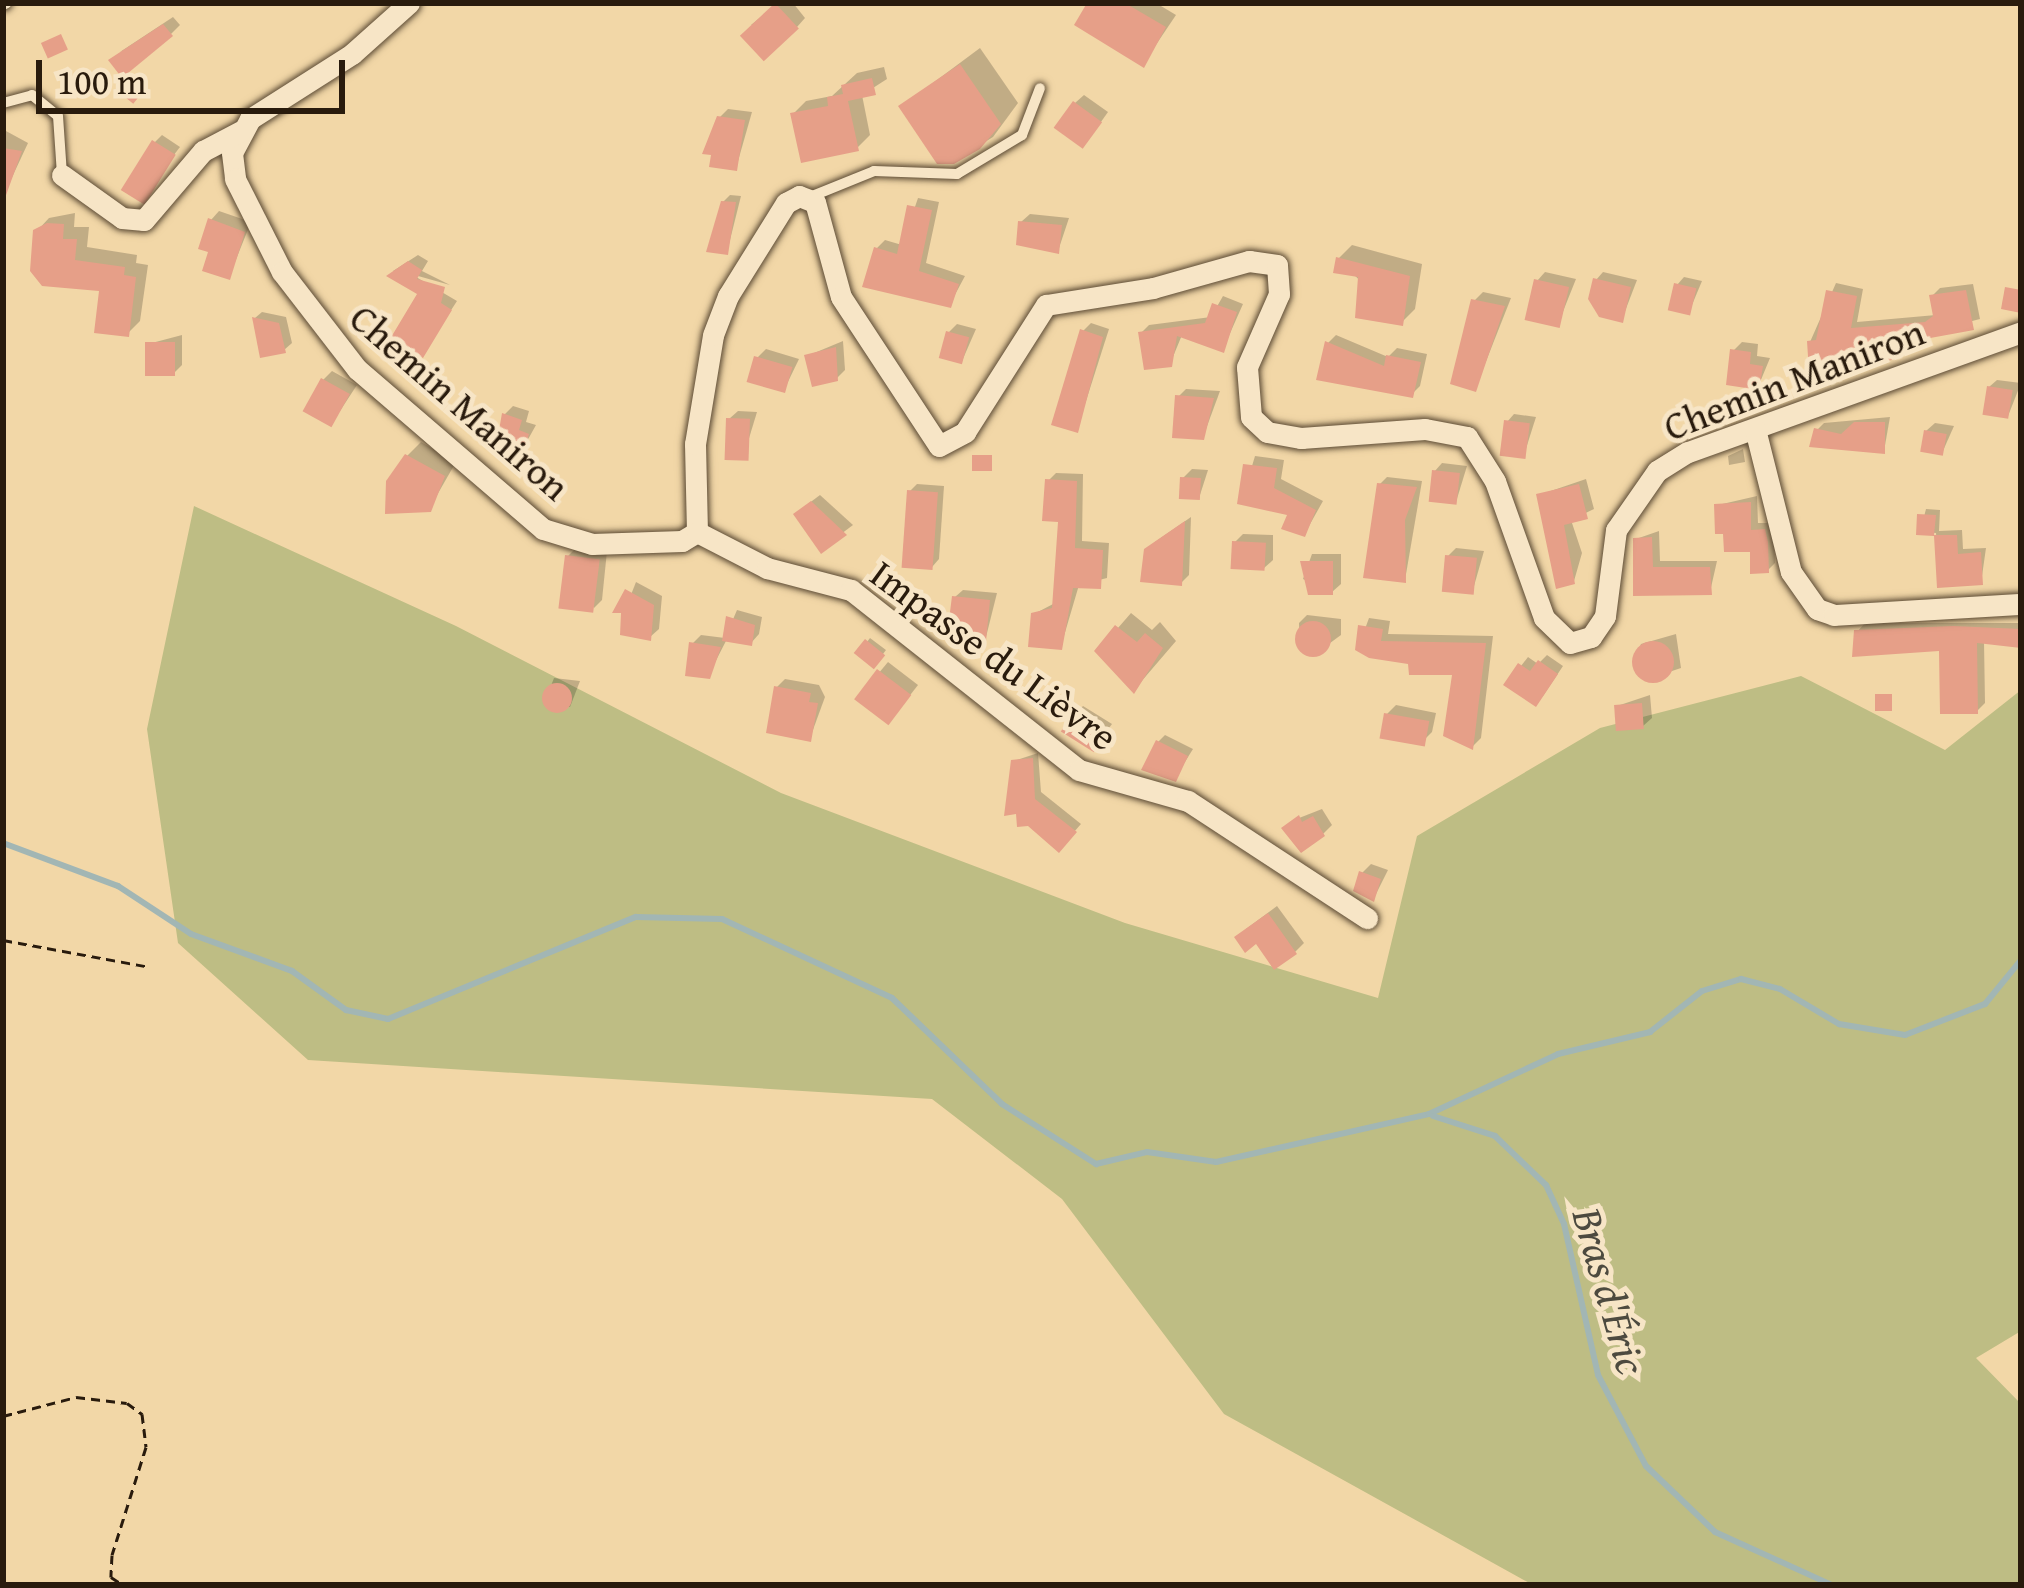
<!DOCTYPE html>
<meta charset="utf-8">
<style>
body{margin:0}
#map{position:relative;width:2024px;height:1588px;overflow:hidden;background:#f2d7a7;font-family:"Gentium Book Plus",serif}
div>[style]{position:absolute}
.green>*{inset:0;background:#bebd84}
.shadow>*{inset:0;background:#0003;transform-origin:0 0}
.stream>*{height:6px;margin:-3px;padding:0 3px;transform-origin:3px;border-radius:3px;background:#a2b6b4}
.building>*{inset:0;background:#e69f88;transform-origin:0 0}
.round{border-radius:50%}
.path>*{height:3px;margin-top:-1.5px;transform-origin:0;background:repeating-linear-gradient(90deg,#291b0d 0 9px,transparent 0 15px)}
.roads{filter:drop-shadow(0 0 3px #5b4a34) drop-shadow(0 0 3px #5b4a34)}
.service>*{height:10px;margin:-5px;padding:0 5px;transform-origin:5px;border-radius:5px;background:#f7e5c6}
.minor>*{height:21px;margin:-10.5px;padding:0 10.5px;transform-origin:10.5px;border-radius:10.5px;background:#f7e5c6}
span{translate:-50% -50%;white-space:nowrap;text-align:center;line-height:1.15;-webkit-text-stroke:10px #f7e5c6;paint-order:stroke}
.street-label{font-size:39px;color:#291b0d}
.water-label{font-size:42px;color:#4d4a3f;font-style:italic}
.frame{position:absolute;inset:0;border:6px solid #291b0d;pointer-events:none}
.scale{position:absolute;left:36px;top:60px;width:309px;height:54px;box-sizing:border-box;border:6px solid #291b0d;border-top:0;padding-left:15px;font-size:36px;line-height:42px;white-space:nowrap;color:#291b0d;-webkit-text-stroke:9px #f7e5c6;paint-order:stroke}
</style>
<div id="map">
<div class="green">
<i style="clip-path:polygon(194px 506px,456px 626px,781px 793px,1125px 923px,1378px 998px,1417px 836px,1600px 728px,1801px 676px,1945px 750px,2021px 690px,2021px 1331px,1976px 1358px,2021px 1404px,2021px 1585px,1533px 1585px,1224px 1414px,1062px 1199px,932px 1099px,308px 1060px,178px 943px,147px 729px)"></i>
</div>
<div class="shadow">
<i style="clip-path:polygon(778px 3px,793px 3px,805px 18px,797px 27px,751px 25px)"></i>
<i style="clip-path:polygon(1091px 3px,1156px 3px,1176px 15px,1143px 64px)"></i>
<i style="clip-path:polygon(173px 17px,180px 25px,171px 34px,120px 52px)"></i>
<i style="clip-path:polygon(980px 48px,1018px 103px,993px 137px,954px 161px,902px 106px)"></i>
<i style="clip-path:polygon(884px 67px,887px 79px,862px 95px,870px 135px,857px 148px,793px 114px,806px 101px,832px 96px,857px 73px)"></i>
<i style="clip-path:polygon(1084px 95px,1108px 112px,1091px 136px,1075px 103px)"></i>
<i style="clip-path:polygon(728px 109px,752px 112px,736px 168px,720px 117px)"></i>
<i style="clip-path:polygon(6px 131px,28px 143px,7px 188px,3px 187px)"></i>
<i style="clip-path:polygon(162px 135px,180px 147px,147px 190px,155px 142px)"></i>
<i style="clip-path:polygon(730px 195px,741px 196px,727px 252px,723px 202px)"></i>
<i style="clip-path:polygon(918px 198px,939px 202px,926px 263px,965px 276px,950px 304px,876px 249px,885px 240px,902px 245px)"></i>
<i style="clip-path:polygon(219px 211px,251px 222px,229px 277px,212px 250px,211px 220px)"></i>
<i style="clip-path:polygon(75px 213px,74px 227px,89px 227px,87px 247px,137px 255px,136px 263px,148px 265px,140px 321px,127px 334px,103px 288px,36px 232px,49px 218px)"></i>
<i style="clip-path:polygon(1030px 214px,1069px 218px,1058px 251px,1021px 222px)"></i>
<i style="clip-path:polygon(1352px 245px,1422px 264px,1415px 309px,1402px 322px,1338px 259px)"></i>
<i style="clip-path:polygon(418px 255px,428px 261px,422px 271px,450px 285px,411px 274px,457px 301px,422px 355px,421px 294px,393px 271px)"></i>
<i style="clip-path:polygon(1545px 272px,1576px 279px,1558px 324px,1537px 281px)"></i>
<i style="clip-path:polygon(1603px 272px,1637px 280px,1622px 319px,1596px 280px)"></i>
<i style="clip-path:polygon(1684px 277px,1702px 281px,1689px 312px,1677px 285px)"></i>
<i style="clip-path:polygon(1836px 283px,1863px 289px,1857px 322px,1936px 315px,1932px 296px,1940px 288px,1973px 284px,1980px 319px,1898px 340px,1890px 357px,1810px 342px)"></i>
<i style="clip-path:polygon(1483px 292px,1511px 298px,1475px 389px,1474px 301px)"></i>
<i style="clip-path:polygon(1223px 296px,1243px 304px,1223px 349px,1182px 335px,1170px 364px,1141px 333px,1149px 325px,1211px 317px)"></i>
<i style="clip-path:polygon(262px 312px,286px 317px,292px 343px,284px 350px,255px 318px)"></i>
<i style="clip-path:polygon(1091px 323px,1109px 329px,1077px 429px,1083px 331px)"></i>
<i style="clip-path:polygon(957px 324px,976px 329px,962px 361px,948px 333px)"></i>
<i style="clip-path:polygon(182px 335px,182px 365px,174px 373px,148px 344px)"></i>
<i style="clip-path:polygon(1336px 335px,1388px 357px,1397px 348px,1427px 354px,1420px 386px,1412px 394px,1328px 343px)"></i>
<i style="clip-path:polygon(843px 341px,845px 370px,837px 378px,807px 356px)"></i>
<i style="clip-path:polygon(1742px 342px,1758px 344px,1757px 356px,1770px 358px,1758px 387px,1733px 351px)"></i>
<i style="clip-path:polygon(766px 349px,799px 359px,784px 390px,757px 358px)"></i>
<i style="clip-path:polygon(332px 371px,357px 385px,332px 423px,323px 380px)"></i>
<i style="clip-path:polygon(1997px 380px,2021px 383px,2008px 416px,1989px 387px)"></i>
<i style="clip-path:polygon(1186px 389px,1220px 391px,1203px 437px,1178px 397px)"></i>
<i style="clip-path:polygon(513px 406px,529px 411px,526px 422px,536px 425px,521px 452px,504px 415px)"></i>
<i style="clip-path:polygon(738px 411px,757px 412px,743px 458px,729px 419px)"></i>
<i style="clip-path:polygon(1514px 414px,1536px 417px,1523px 458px,1507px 422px)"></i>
<i style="clip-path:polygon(1890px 417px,1884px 451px,1817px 430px,1824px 423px)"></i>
<i style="clip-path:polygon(1935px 423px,1954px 426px,1942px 453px,1926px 431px)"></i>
<i style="clip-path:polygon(421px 442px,456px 462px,429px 509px,407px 456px)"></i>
<i style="clip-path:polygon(1743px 449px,1745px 462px,1729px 465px,1728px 456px)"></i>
<i style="clip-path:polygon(1255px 456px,1284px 460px,1281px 479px,1323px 501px,1305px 533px,1291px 513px,1241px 503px)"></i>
<i style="clip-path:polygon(1442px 463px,1467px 466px,1456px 502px,1434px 472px)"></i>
<i style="clip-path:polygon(1192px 469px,1208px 470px,1199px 498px,1183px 478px)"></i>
<i style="clip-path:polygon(1056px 473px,1083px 474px,1082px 541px,1109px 543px,1107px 578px,1079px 585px,1061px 646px,1034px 614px,1055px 603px,1062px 520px,1048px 481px)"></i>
<i style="clip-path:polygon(1387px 477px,1422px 481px,1405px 580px,1380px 484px)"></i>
<i style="clip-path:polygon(1586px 479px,1594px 509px,1571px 520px,1582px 553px,1574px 581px,1539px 495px)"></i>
<i style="clip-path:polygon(917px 484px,944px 486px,939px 559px,932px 567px,910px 491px)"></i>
<i style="clip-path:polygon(820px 495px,853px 525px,821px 549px,804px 507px)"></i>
<i style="clip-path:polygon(1757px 496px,1758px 523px,1772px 523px,1774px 533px,1775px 563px,1768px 570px,1718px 505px)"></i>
<i style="clip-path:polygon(1926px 509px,1940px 510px,1939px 531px,1962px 530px,1963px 549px,1986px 548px,1981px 583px,1939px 585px,1936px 533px,1920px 532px)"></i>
<i style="clip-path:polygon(1191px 517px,1189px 575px,1181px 583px,1155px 542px)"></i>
<i style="clip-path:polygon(1659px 531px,1660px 561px,1717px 561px,1710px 592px,1636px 593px,1636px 539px)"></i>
<i style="clip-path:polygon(1243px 534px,1273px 535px,1273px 560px,1264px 568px,1234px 543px)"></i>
<i style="clip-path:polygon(577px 547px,607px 551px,602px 600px,594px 608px,568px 556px)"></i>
<i style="clip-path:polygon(1456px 548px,1484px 551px,1472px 593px,1448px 556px)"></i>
<i style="clip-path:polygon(1312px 554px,1341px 554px,1341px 584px,1332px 592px,1303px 579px)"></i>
<i style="clip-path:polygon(636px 582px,662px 596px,659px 629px,650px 637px,625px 610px)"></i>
<i style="clip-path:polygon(963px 590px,997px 593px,986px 637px,955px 597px)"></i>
<i style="clip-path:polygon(737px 610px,762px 617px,759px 634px,751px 643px,727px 639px,708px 676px,692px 644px,701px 635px,725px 638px)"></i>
<i style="clip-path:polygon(1131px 613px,1152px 630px,1160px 622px,1176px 641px,1134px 690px,1098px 651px)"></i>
<i style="clip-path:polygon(1307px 615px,1341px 619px,1341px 635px,1315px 654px,1300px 651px,1299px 623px)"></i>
<i style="clip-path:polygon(1369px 618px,1390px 621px,1388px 634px,1493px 636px,1481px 738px,1473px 746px,1456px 672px,1358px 648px)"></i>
<i style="clip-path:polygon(1865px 623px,2021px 623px,2021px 645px,1984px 641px,1985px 703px,1977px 711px,1942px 648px,1857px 632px)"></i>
<i style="clip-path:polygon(1676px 634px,1681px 668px,1645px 680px,1635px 662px,1641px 644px)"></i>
<i style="left:870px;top:638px;width:20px;height:19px;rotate:37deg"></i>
<i style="clip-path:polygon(1547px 655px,1563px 666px,1543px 696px,1507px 684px,1528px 657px,1538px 664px)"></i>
<i style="clip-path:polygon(888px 662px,918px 685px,897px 712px,858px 698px)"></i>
<i style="clip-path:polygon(554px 678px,580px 681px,570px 707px,544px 704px)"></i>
<i style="clip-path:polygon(785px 679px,819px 685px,825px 697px,810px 738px,777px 687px)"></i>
<i style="clip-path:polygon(1650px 695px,1652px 718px,1643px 726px,1617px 706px)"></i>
<i style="clip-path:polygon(1396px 705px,1436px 713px,1432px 732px,1423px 741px,1387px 714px)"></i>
<i style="clip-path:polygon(1083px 706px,1112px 724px,1094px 748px,1075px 714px)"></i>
<i style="clip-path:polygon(1165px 735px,1193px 749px,1175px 778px,1158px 742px)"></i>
<i style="clip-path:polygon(1038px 753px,1041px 792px,1081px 824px,1059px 849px,1014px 761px)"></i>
<i style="clip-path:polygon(1322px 809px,1332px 825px,1323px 834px,1294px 820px)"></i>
<i style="clip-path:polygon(1371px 864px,1388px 870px,1374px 898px,1362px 873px)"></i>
<i style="clip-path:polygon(1277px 906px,1304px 943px,1295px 952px,1246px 929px)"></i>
</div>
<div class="stream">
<i style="left:3px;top:843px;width:123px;rotate:20.5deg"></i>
<i style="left:118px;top:886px;width:87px;rotate:33.3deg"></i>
<i style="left:191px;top:934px;width:108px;rotate:20.1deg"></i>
<i style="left:292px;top:971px;width:67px;rotate:35.8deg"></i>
<i style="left:346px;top:1010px;width:43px;rotate:12.1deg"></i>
<i style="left:388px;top:1019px;width:268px;rotate:-22.4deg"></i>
<i style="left:636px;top:917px;width:86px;rotate:1.3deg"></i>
<i style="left:722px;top:919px;width:187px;rotate:24.9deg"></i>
<i style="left:892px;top:998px;width:153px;rotate:43.9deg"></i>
<i style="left:1002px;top:1104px;width:112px;rotate:32.6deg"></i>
<i style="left:1096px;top:1164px;width:52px;rotate:-13.2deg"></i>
<i style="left:1147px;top:1152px;width:70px;rotate:8.2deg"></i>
<i style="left:1216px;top:1162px;width:218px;rotate:-12.7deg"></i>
<i style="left:1429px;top:1114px;width:142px;rotate:-24.9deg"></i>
<i style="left:1558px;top:1054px;width:95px;rotate:-13.4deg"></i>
<i style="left:1650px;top:1032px;width:66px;rotate:-38.3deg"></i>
<i style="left:1702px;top:991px;width:41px;rotate:-17.1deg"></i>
<i style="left:1741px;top:979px;width:40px;rotate:14.4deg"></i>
<i style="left:1780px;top:989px;width:69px;rotate:30.7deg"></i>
<i style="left:1839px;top:1024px;width:67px;rotate:9.5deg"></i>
<i style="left:1905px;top:1035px;width:86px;rotate:-21.2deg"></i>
<i style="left:1985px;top:1004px;width:57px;rotate:-50.7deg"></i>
<i style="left:1433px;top:1116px;width:65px;rotate:17.9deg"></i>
<i style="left:1495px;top:1136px;width:71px;rotate:43.9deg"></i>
<i style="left:1546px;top:1185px;width:43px;rotate:65.2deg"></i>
<i style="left:1564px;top:1224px;width:155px;rotate:77.3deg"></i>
<i style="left:1598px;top:1375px;width:103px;rotate:62.2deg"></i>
<i style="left:1646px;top:1466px;width:95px;rotate:43.7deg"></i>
<i style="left:1715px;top:1532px;width:128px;rotate:24.4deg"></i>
</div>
<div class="building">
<i style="left:775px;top:3px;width:35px;height:48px;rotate:47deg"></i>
<i style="clip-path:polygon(1087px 3px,1125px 3px,1166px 27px,1144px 68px,1074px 25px)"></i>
<i style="clip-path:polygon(163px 24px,173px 36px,122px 78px,108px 60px)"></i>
<i style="left:61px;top:34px;width:17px;height:22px;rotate:66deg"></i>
<i style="clip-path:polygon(960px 64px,1001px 124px,980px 149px,954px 164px,937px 164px,898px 106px)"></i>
<i style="left:127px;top:78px;width:21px;height:16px;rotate:39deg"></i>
<i style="clip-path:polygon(872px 78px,876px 95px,848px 101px,859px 151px,801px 163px,790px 113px,828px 106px,827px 97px,843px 94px,841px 85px)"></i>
<i style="left:1073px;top:101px;width:36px;height:33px;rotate:36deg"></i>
<i style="clip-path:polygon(717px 116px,745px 120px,737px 171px,709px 167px,711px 155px,702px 154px)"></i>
<i style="left:152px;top:140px;width:28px;height:59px;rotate:32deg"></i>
<i style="clip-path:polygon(3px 148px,22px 151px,5px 198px,3px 197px)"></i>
<i style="clip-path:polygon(721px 201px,736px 202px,728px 255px,706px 252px)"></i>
<i style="clip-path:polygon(907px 205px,932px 210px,919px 271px,959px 284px,951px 308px,862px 287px,874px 247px,897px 254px)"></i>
<i style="clip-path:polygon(208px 218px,245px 232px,230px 280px,202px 271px,208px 252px,198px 249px)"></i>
<i style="clip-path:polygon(1018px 221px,1062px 225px,1059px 254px,1016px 245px)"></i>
<i style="clip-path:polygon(47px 223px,64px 224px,63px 239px,77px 239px,75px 260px,125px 267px,124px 275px,136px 277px,129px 337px,94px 333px,99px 291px,42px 286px,30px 271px,33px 230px)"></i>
<i style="clip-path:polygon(1336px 257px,1410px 276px,1403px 326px,1355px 318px,1358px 277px,1333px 273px)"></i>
<i style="clip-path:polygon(408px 261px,422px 270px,417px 279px,445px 287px,441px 303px,452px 310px,423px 358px,390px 339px,417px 294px,386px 276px)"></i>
<i style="clip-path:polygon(1593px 278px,1631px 287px,1623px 323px,1599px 317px,1588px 299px)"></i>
<i style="left:1534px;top:279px;width:36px;height:42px;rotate:13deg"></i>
<i style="left:1674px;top:283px;width:23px;height:28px;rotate:13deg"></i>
<i style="clip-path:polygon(2005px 287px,2021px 290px,2021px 313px,2001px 309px)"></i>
<i style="clip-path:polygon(1826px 290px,1857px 296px,1851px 328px,1925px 322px,1933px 316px,1929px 295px,1966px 290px,1974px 330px,1892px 345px,1892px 360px,1809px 372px,1807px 341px,1816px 340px)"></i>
<i style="clip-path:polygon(1471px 299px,1505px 306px,1476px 392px,1450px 384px)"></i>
<i style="clip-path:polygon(1212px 303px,1237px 312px,1224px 353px,1177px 336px,1172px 367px,1144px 370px,1138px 332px,1205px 323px)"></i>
<i style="clip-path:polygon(252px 317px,279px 323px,286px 353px,260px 358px)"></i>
<i style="clip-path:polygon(1080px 329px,1103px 337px,1078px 433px,1051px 425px)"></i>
<i style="left:946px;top:331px;width:24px;height:28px;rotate:15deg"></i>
<i style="clip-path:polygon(1325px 341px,1384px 366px,1386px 355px,1421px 362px,1413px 398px,1316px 380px)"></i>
<i style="left:175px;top:342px;width:34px;height:30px;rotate:90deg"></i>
<i style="clip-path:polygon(836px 347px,838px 381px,812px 387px,804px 355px)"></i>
<i style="clip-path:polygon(1730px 349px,1751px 352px,1750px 364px,1763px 366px,1759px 390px,1726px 385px)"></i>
<i style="left:754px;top:356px;width:40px;height:27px;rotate:16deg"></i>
<i style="left:321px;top:378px;width:33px;height:38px;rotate:29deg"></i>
<i style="left:1987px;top:386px;width:26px;height:29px;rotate:9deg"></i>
<i style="clip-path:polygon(1175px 395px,1214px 398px,1204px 440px,1172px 438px)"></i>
<i style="clip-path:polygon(502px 413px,522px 420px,519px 430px,529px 434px,522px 456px,496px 448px)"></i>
<i style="left:726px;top:418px;width:24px;height:42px;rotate:2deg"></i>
<i style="left:1504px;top:420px;width:26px;height:36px;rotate:7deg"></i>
<i style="clip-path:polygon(1854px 422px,1885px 422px,1885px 454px,1809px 447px,1814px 428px,1841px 434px)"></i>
<i style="left:1924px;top:430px;width:23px;height:22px;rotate:10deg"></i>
<i style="clip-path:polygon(405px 454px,445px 476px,431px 512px,385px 514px,386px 481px)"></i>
<i style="left:972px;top:455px;width:20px;height:16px"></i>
<i style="clip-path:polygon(1243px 464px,1277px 468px,1274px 488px,1316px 510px,1305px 537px,1281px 529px,1287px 515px,1237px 504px)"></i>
<i style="left:1432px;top:470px;width:28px;height:32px;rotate:6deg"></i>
<i style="left:1180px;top:477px;width:21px;height:22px;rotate:3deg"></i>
<i style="clip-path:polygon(1045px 479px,1077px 481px,1075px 548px,1103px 550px,1101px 589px,1073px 588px,1062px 650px,1028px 647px,1031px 613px,1052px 608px,1058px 522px,1042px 521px)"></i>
<i style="clip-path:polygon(1377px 483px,1417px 487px,1405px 520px,1406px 583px,1363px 578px)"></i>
<i style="clip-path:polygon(1579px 484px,1588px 519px,1564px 525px,1575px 584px,1556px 589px,1536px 494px)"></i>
<i style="left:907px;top:490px;width:31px;height:78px;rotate:4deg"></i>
<i style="clip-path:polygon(811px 501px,847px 535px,821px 554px,793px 514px)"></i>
<i style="clip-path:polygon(1751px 502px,1751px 530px,1765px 529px,1768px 542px,1769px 573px,1750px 574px,1750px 552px,1724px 552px,1723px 534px,1715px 534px,1714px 504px)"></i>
<i style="clip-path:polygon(1917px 514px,1936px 515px,1934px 535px,1957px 535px,1958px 554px,1981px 552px,1983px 585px,1937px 588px,1934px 536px,1916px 535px)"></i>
<i style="clip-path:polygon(1185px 521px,1182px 586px,1140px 582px,1144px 549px)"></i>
<i style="clip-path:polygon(1652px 537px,1653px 567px,1710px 567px,1712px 595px,1633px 596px,1633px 538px)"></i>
<i style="left:1232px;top:541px;width:34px;height:28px;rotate:3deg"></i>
<i style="left:565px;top:555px;width:35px;height:54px;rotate:7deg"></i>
<i style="left:1445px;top:555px;width:32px;height:37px;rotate:5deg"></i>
<i style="clip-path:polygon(1300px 561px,1333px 561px,1333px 595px,1308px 595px)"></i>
<i style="clip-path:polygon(625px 589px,654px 605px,651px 641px,620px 635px,621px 613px,612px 613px)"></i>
<i style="clip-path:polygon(952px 596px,990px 600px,986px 641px,949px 620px)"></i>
<i style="clip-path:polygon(726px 616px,755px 625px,752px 646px,722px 641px)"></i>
<i class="round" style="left:1295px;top:621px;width:36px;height:36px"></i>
<i style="clip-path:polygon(1115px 625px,1137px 642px,1145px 633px,1163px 648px,1134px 694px,1094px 651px)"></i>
<i style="clip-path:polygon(1358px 625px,1383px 629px,1381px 641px,1486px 643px,1473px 750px,1443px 736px,1452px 675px,1409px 675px,1408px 664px,1369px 658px,1355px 650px)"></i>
<i style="clip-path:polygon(1953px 626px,2021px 629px,2021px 648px,1977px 643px,1978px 714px,1940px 714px,1939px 651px,1852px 657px,1854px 630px)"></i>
<i style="left:865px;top:639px;width:26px;height:18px;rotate:39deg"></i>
<i class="round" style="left:1632px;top:641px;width:42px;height:42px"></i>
<i style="clip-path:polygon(689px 642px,721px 647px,710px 679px,685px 676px)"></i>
<i style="clip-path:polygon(1538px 660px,1558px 674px,1536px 707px,1503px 685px,1518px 663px,1530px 671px)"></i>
<i style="left:877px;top:669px;width:43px;height:38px;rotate:37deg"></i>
<i class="round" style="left:542px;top:683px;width:30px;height:30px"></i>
<i style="clip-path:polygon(774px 686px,811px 693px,809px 702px,818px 703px,811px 742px,766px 733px)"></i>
<i style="left:1875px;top:694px;width:17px;height:17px"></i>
<i style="left:1642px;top:703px;width:26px;height:28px;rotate:86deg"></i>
<i style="left:1073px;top:712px;width:39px;height:23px;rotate:32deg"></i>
<i style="left:1384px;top:713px;width:46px;height:26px;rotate:10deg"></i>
<i style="clip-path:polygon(1156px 740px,1188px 756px,1176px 782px,1141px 770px)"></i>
<i style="clip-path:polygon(1033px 758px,1035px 799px,1077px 832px,1059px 853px,1028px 826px,1017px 827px,1016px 814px,1004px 816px,1011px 760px)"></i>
<i style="clip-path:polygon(1299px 815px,1302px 822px,1313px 816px,1325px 836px,1301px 853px,1281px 828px)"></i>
<i style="clip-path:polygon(1359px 871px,1381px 879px,1374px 902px,1353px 891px)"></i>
<i style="clip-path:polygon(1268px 913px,1297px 954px,1274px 970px,1256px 944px,1245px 953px,1234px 937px)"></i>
</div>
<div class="path">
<i style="left:3px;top:940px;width:149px;rotate:10.4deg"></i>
<i style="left:3px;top:1416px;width:75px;rotate:-14.6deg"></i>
<i style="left:76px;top:1397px;width:51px;rotate:6.7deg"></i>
<i style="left:127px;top:1403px;width:19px;rotate:36deg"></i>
<i style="left:142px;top:1414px;width:33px;rotate:83deg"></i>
<i style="left:146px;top:1447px;width:113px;rotate:107.5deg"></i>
<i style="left:112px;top:1555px;width:22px;rotate:93deg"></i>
<i style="left:111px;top:1577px;width:14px;rotate:34deg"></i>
</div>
<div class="roads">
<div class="service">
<i style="left:3px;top:5px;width:4px;rotate:-27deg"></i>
<i style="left:3px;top:103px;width:30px;rotate:-15deg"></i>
<i style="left:32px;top:95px;width:33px;rotate:39deg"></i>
<i style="left:58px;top:116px;width:59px;rotate:86.1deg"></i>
<i style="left:810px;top:197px;width:69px;rotate:-22.1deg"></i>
<i style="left:874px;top:171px;width:83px;rotate:2.1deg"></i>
<i style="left:957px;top:174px;width:76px;rotate:-31deg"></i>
<i style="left:1022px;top:135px;width:50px;rotate:-69deg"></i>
</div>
<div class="minor">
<i style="left:409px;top:3px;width:76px;rotate:138.2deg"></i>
<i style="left:352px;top:54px;width:121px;rotate:147.5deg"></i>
<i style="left:250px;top:119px;width:38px;rotate:118deg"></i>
<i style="left:232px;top:153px;width:26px;rotate:83deg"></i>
<i style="left:235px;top:179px;width:104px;rotate:63.2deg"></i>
<i style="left:282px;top:272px;width:123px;rotate:52.3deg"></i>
<i style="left:357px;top:369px;width:245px;rotate:40.7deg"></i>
<i style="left:543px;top:529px;width:51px;rotate:17deg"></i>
<i style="left:592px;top:544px;width:90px;rotate:-1.9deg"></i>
<i style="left:682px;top:541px;width:17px;rotate:-31deg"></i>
<i style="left:697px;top:532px;width:88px;rotate:-91.3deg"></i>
<i style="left:695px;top:444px;width:110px;rotate:-80.6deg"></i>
<i style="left:713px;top:335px;width:42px;rotate:-69deg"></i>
<i style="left:728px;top:296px;width:110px;rotate:-58.1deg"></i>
<i style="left:786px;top:203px;width:15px;rotate:-28deg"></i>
<i style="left:799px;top:196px;width:17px;rotate:21deg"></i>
<i style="left:815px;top:202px;width:98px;rotate:74.7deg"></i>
<i style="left:841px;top:297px;width:178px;rotate:56.7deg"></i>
<i style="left:939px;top:446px;width:30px;rotate:-28deg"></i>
<i style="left:965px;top:432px;width:151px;rotate:-57.5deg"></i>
<i style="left:1046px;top:305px;width:108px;rotate:-9deg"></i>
<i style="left:1153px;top:288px;width:100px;rotate:-15.7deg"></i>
<i style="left:1249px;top:261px;width:28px;rotate:8deg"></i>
<i style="left:1277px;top:265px;width:29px;rotate:86deg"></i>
<i style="left:1279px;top:294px;width:80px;rotate:113.7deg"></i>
<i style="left:1247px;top:367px;width:50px;rotate:85.4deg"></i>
<i style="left:1251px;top:417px;width:22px;rotate:43deg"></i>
<i style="left:1267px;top:432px;width:35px;rotate:10deg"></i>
<i style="left:1301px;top:438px;width:124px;rotate:-4.2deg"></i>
<i style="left:1425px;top:429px;width:43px;rotate:10.8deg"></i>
<i style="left:1467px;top:437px;width:52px;rotate:57.5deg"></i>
<i style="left:1495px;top:481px;width:145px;rotate:70.3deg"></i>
<i style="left:1544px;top:618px;width:36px;rotate:44deg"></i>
<i style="left:1570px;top:643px;width:22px;rotate:-16deg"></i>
<i style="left:1591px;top:637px;width:25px;rotate:-56deg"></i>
<i style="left:1605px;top:616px;width:87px;rotate:-82.7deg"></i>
<i style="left:1616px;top:530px;width:72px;rotate:-55.2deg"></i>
<i style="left:1657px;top:471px;width:36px;rotate:-32deg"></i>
<i style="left:1688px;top:452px;width:354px;rotate:-19.8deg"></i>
<i style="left:62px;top:175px;width:74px;rotate:35.6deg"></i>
<i style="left:122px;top:218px;width:22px;rotate:5deg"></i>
<i style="left:144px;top:220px;width:91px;rotate:-49.5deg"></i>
<i style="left:203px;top:151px;width:43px;rotate:-27.8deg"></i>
<i style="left:1755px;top:429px;width:147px;rotate:75.9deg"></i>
<i style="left:1791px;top:572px;width:45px;rotate:54.9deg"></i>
<i style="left:1817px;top:609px;width:18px;rotate:19deg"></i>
<i style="left:1834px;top:615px;width:187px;rotate:-3.4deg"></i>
<i style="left:697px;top:532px;width:79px;rotate:27.2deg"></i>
<i style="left:767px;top:568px;width:87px;rotate:14.7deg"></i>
<i style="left:851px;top:590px;width:290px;rotate:38.3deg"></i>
<i style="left:1079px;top:770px;width:113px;rotate:15.9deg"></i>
<i style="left:1188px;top:801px;width:214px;rotate:33.2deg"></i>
</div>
</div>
<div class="street-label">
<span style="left:1794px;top:379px;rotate:-21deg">Chemin Maniron</span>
<span style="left:460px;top:402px;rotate:41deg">Chemin Maniron</span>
<span style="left:994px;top:655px;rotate:36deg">Impasse du Lièvre</span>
</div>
<div class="water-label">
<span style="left:1610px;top:1291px;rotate:74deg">Bras d'Éric</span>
</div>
<div class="frame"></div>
<div class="scale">100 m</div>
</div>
